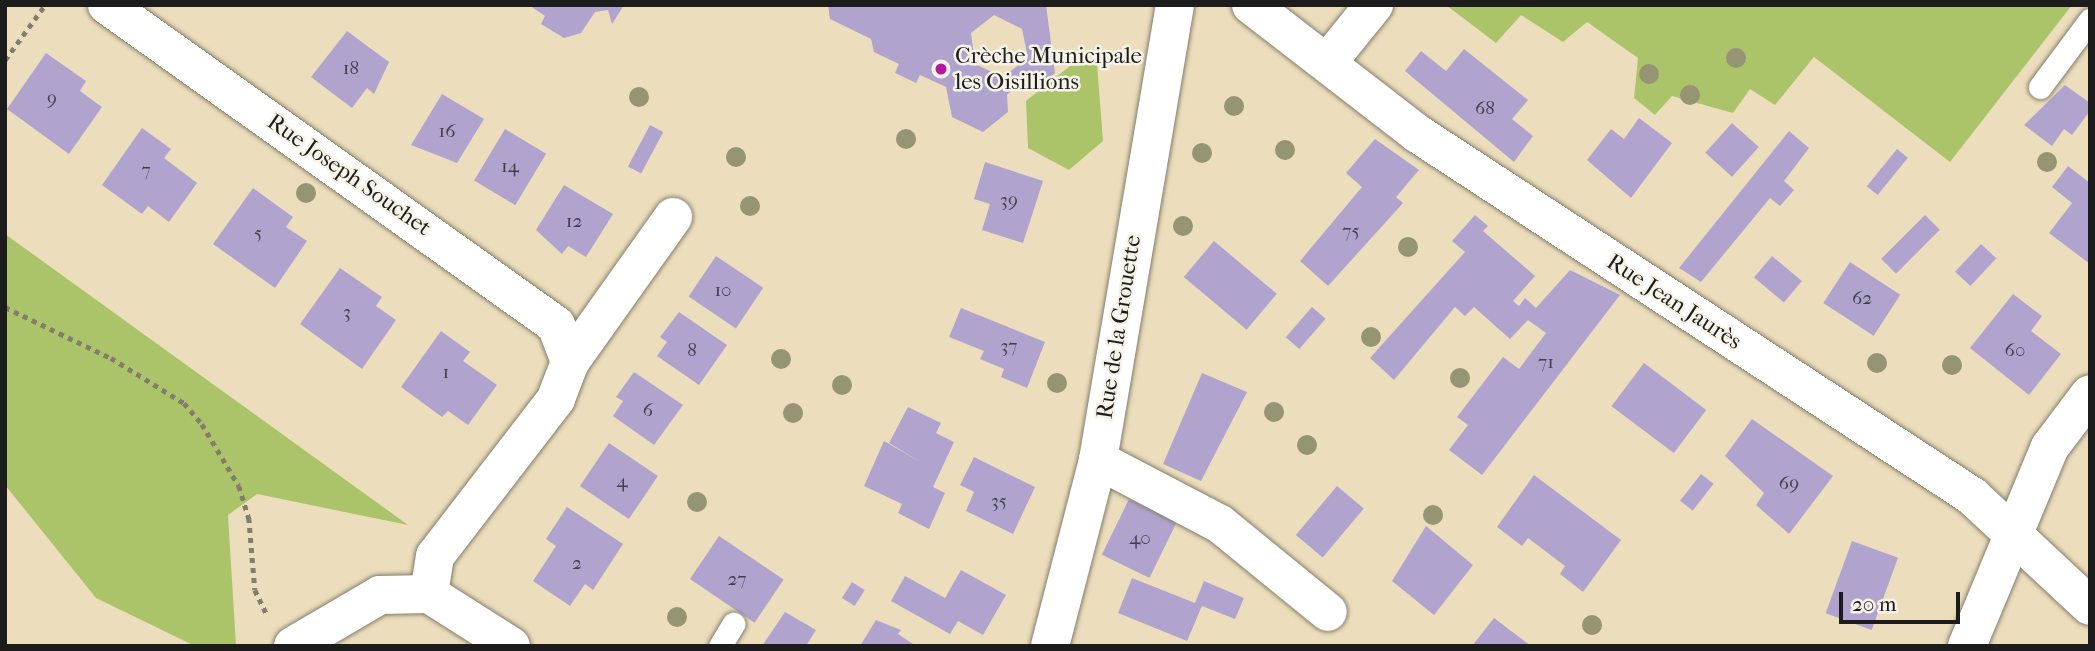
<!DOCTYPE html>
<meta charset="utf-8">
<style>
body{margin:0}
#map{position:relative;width:2095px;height:651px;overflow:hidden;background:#ecdebc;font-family:"IM FELL French Canon",serif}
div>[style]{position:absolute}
.green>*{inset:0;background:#acc469}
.building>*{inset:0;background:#b0a4cf;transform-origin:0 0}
.path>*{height:4.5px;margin-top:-2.25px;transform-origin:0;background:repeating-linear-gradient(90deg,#847d6c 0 5px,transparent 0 10px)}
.roads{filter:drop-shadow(0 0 2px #847d6c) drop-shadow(0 0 2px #847d6c)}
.lane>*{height:23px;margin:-11.5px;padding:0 11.5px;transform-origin:11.5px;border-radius:11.5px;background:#fff}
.street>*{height:38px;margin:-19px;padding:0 19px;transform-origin:19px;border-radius:19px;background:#fff}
.secondary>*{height:38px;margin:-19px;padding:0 19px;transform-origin:19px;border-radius:19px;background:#fff}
.trees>*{width:20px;height:20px;margin:-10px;border-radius:50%;background:#959473}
.dots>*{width:19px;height:19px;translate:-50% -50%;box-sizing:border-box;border:4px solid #f7f3e8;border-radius:50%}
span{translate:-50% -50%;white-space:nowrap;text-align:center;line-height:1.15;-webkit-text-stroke:5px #f7f3e8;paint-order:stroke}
.number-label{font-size:19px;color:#413e49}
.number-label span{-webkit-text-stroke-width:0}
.poi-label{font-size:23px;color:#1c1c1c}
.left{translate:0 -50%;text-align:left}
.street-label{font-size:23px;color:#1c1c1c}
.frame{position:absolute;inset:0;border:7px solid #1c1c1c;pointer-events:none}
.scale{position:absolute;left:1839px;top:592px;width:121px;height:32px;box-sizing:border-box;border:4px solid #1c1c1c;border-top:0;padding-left:9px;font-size:21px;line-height:24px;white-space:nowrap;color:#1c1c1c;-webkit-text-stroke:5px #f7f3e8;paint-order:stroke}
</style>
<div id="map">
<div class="green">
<i style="clip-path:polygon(1446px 5px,2072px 5px,1950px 162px,1814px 57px,1775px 105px,1750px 89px,1733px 113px,1672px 96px,1655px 115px,1634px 98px,1638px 58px,1587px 22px,1563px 42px,1521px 15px,1496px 43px)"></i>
<i style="clip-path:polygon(1097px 64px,1103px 141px,1069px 170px,1028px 148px,1026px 101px,1070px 66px)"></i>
<i style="clip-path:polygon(5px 234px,408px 525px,257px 494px,228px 515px,236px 646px,195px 646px,96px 598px,5px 485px)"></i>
</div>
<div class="building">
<i style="clip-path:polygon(529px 5px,624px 5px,612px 24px,608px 10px,595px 12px,581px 33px,564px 38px,541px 24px,545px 16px)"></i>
<i style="clip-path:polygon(evenodd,828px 5px,1046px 5px,1055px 73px,1033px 92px,1018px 85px,1007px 95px,1008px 112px,983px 132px,952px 117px,946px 87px,920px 75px,916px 83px,895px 73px,899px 64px,874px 52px,871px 39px,830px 19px,828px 5px,994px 15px,1022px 29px,1028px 58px,1003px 77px,975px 64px,971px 33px,994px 15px)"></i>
<i style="clip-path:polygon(347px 31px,389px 62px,374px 94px,367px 88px,352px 108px,311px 77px)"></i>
<i style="clip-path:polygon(1464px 49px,1528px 100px,1512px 119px,1533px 136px,1514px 162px,1405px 71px,1421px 51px,1446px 71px)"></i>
<i style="clip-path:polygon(46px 53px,86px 81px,80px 91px,102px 107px,69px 154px,7px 109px)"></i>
<i style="clip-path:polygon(2065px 85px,2090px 103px,2090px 111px,2072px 135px,2064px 129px,2052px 146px,2024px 125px)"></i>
<i style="clip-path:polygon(442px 94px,484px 119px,457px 163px,411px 145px)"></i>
<i style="clip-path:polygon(1639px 118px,1672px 143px,1631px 198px,1587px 160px,1611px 129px,1624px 139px)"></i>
<i style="left:1732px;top:123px;width:36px;height:40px;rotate:42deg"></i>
<i style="left:650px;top:125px;width:15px;height:47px;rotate:28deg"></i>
<i style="clip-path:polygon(142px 128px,171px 149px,164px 158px,197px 183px,169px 222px,148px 206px,142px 214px,102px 185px)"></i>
<i style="left:505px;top:129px;width:48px;height:60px;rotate:31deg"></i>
<i style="clip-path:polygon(1789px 131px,1809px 148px,1784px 181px,1794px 190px,1780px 206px,1770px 198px,1701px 282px,1679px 268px)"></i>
<i style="clip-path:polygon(1375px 139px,1419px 170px,1396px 197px,1403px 203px,1328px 286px,1300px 261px,1362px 187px,1346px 173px)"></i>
<i style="left:1897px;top:149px;width:14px;height:48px;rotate:39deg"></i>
<i style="clip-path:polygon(985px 162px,1043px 181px,1023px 243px,982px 230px,990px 204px,974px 199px)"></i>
<i style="clip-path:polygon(2068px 166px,2090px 183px,2090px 264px,2049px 233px,2072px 203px,2052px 187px)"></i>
<i style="clip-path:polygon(564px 185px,613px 214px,586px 257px,568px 246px,562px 254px,536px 230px)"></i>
<i style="clip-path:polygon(253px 188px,293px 217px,286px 227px,307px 241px,275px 288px,213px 244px)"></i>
<i style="clip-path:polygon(1475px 215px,1488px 226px,1483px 231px,1535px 276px,1513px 301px,1519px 306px,1525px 298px,1536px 308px,1570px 270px,1620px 295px,1482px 475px,1449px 450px,1468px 425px,1457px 417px,1503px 357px,1519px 369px,1546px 333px,1528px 320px,1510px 339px,1474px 307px,1465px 316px,1455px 307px,1394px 380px,1370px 358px,1465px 252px,1452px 241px)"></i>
<i style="left:1925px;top:215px;width:21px;height:62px;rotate:45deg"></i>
<i style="left:1214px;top:241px;width:82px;height:47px;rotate:40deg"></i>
<i style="left:1981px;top:244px;width:21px;height:38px;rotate:43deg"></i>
<i style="left:716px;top:256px;width:57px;height:49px;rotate:34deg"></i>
<i style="left:1772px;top:256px;width:39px;height:28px;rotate:40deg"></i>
<i style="left:1850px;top:262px;width:60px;height:49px;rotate:33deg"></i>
<i style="clip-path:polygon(340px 268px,382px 297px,376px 306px,396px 320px,362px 369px,300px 324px)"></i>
<i style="clip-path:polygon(2013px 294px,2042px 316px,2031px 331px,2061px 354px,2029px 395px,1970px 348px)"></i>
<i style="left:1312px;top:307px;width:18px;height:40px;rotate:41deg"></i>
<i style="clip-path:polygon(961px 308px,1045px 342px,1027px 388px,1001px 377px,1004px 369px,980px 359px,984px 351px,949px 337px)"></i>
<i style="clip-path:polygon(679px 312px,727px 345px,699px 385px,657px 356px,667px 342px,660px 337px)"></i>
<i style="clip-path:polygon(441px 331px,470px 352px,463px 361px,497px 385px,468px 425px,448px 411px,442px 417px,401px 387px)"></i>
<i style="left:1644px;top:363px;width:78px;height:54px;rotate:37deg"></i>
<i style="clip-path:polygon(634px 372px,683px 405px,654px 445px,613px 416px,623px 401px,616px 397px)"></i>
<i style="clip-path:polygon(1202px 373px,1247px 392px,1201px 481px,1163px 464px)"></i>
<i style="clip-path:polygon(908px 407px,941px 423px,936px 433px,954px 442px,933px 487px,945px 493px,929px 529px,898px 513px,902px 504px,864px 486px,884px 441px,922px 463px,889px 443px)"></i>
<i style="clip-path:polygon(1752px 419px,1833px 476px,1789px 534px,1756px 505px,1764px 493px,1725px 456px)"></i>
<i style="left:609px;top:443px;width:59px;height:52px;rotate:34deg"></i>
<i style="clip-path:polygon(974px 457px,1035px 487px,1013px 534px,966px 511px,974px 492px,960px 485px)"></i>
<i style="left:1701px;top:474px;width:16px;height:34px;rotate:38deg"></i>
<i style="clip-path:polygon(1534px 475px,1621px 540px,1583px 592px,1560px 574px,1565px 566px,1528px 538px,1522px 546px,1497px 527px)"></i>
<i style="left:1337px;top:486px;width:35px;height:64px;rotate:40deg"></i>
<i style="left:1129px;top:499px;width:53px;height:62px;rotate:26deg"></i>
<i style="clip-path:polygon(567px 507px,623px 544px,593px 590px,585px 584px,570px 606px,533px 581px,556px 546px,546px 539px)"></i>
<i style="clip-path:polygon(1426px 526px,1473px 565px,1434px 615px,1392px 581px)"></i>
<i style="left:719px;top:536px;width:78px;height:52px;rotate:34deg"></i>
<i style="left:1852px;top:541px;width:49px;height:77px;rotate:20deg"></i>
<i style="clip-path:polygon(961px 570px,1006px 595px,983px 635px,958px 621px,950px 634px,891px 601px,905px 576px,945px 598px)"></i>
<i style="clip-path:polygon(1132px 578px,1195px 603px,1204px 581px,1244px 598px,1235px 619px,1202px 606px,1187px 641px,1118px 613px)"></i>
<i style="left:852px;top:582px;width:15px;height:19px;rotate:32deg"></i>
<i style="clip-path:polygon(785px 612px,816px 630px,806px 646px,762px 646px)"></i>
<i style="clip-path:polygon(1494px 618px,1531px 646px,1472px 646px)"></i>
<i style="clip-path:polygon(876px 620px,901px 630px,898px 634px,916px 646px,860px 646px)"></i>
</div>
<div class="path">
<i style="left:5px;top:60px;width:68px;rotate:-54deg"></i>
<i style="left:5px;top:307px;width:118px;rotate:25.7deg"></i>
<i style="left:111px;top:358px;width:86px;rotate:31.7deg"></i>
<i style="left:184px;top:403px;width:28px;rotate:49deg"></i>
<i style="left:202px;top:424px;width:72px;rotate:59.2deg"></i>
<i style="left:239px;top:486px;width:34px;rotate:73deg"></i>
<i style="left:249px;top:518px;width:72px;rotate:85.2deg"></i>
<i style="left:255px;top:590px;width:30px;rotate:64deg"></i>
</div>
<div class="roads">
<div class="lane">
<i style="left:2040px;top:87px;width:84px;rotate:-53.3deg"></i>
<i style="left:720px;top:646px;width:26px;rotate:-59deg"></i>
</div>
<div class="street">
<i style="left:107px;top:5px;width:551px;rotate:35.48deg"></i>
<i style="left:556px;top:325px;width:40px;rotate:69deg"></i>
<i style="left:570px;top:362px;width:40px;rotate:111deg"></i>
<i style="left:556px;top:399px;width:198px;rotate:127.6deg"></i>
<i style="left:435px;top:556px;width:38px;rotate:99deg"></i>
<i style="left:1251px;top:5px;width:211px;rotate:37.7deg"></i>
<i style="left:1418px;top:134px;width:662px;rotate:33.16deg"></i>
<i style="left:1972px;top:496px;width:161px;rotate:43deg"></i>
<i style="left:1327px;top:63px;width:75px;rotate:-51deg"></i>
<i style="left:570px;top:362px;width:178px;rotate:-54.6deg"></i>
<i style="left:1098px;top:460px;width:138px;rotate:27.7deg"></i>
<i style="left:1220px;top:524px;width:139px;rotate:39.2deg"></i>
<i style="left:293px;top:646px;width:101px;rotate:-30.4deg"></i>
<i style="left:380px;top:595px;width:49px;rotate:-1.2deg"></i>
<i style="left:429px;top:594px;width:97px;rotate:32.4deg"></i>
<i style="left:1050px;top:646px;width:192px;rotate:-75.5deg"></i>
<i style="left:1098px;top:460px;width:461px;rotate:-80.4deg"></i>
</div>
<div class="secondary">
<i style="left:1967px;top:646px;width:216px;rotate:-67.4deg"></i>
<i style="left:2050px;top:447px;width:66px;rotate:-53deg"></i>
</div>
</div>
<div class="trees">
<i style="left:1736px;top:58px"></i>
<i style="left:1649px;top:74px"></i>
<i style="left:1690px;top:95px"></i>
<i style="left:639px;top:97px"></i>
<i style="left:1234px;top:106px"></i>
<i style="left:906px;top:139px"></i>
<i style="left:1285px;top:150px"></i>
<i style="left:1202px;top:153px"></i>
<i style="left:736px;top:157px"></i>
<i style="left:2047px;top:162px"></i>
<i style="left:306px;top:193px"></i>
<i style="left:750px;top:206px"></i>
<i style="left:1183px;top:226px"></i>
<i style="left:1408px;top:247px"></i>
<i style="left:1371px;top:337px"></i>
<i style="left:781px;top:359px"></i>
<i style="left:1877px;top:363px"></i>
<i style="left:1952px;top:365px"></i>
<i style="left:1460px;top:378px"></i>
<i style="left:1057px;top:383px"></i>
<i style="left:842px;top:385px"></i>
<i style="left:1274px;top:412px"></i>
<i style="left:793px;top:413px"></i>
<i style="left:1307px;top:445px"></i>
<i style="left:697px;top:502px"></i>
<i style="left:1433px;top:515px"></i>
<i style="left:677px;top:617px"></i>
<i style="left:1592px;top:625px"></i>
</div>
<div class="dots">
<i style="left:941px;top:69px;background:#b5179e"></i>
</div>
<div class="number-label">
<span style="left:351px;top:69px">18</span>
<span style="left:52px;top:99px">9</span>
<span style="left:1485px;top:109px">68</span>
<span style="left:447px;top:132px">16</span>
<span style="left:510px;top:167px">14</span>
<span style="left:146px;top:171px">7</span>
<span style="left:1009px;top:201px">39</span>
<span style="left:574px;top:222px">12</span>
<span style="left:1351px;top:232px">75</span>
<span style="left:258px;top:234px">5</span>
<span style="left:723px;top:291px">10</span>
<span style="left:1862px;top:299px">62</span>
<span style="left:347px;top:313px">3</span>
<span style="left:1009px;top:347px">37</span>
<span style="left:692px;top:351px">8</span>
<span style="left:2015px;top:351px">60</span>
<span style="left:1546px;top:363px">71</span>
<span style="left:446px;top:373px">1</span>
<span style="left:648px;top:411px">6</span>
<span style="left:622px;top:482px">4</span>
<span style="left:1789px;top:484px">69</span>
<span style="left:999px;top:502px">35</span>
<span style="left:1140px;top:539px">40</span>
<span style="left:577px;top:564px">2</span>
<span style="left:737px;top:580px">27</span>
</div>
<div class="poi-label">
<span class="left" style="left:955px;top:69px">Crèche Municipale<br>les Oisillions</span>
</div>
<div class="street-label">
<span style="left:349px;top:175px;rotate:35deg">Rue Joseph Souchet</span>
<span style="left:1674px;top:302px;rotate:33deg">Rue Jean Jaurès</span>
<span style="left:1119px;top:327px;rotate:-81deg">Rue de la Grouette</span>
</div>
<div class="frame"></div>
<div class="scale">20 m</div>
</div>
